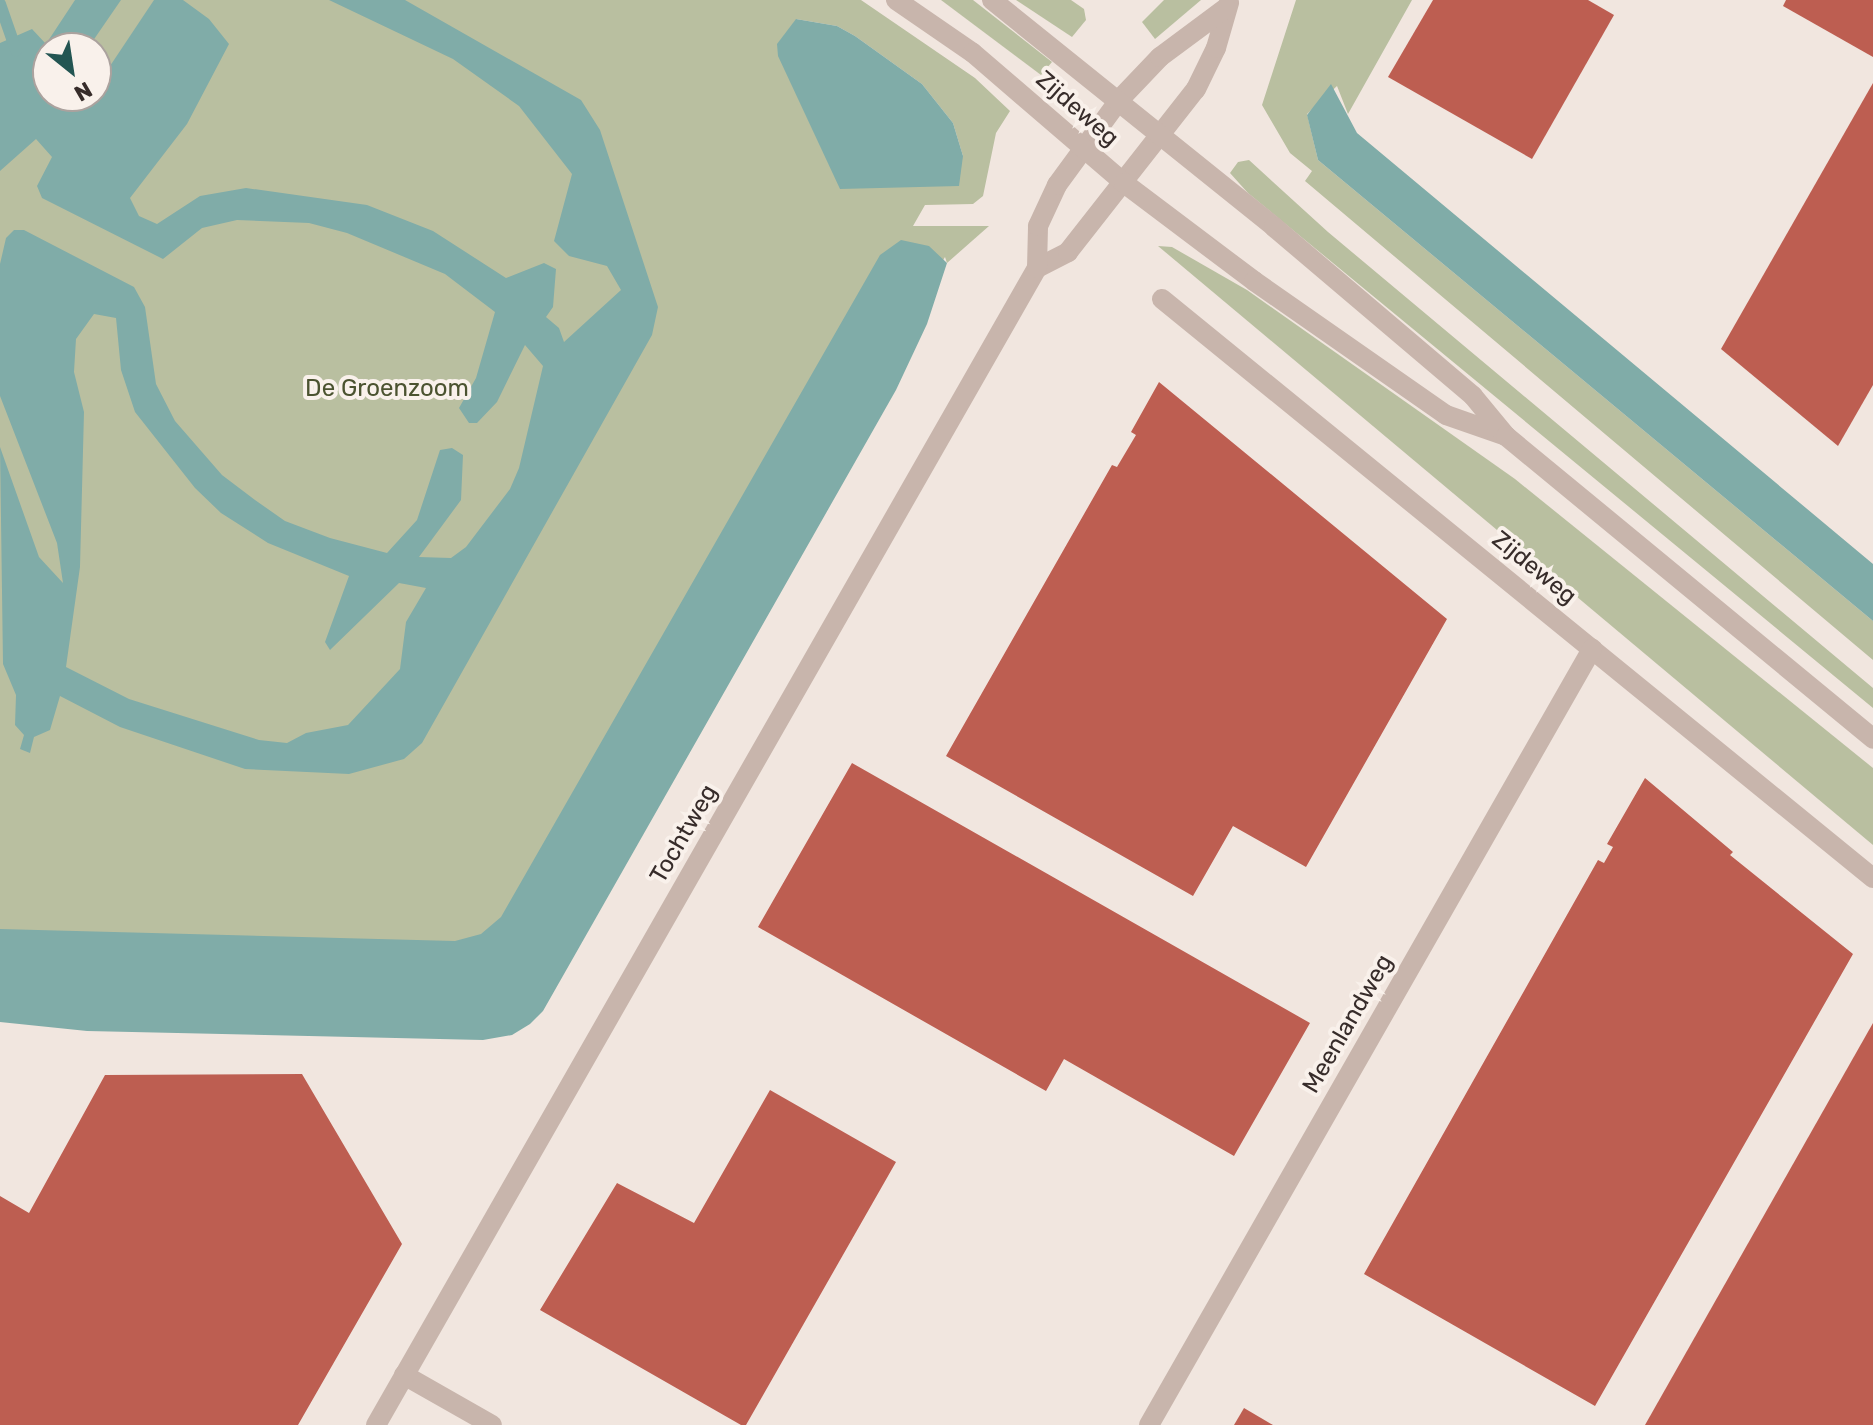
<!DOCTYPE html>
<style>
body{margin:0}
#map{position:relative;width:1873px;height:1425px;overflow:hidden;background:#f1e6df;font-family:Rubik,sans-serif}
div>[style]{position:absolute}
.green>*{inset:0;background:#b9bfa0}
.water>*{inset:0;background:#80aca8}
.stream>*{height:12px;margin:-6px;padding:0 6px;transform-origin:6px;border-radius:6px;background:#80aca8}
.building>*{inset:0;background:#bd5e51}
.minor>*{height:20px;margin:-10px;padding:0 10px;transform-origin:10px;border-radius:10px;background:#c8b5ac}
.tertiary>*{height:20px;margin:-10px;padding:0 10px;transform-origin:10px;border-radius:10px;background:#c8b5ac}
span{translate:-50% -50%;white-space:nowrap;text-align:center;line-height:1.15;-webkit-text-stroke:8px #f9f1eb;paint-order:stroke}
.street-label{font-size:24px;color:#372c2a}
.park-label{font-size:24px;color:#4b5330}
.north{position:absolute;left:32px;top:32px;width:80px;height:80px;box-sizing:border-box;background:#f9f1eb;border:2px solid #aba29e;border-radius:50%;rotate:150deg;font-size:22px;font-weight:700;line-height:32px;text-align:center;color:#372c2a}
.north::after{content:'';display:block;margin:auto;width:28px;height:36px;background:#235552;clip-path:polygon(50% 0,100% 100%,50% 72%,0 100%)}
</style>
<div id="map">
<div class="green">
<i style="clip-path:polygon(evenodd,0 0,861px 0,975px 78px,1010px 111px,996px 133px,983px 196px,973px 204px,925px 205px,913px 226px,989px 226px,947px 263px,945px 257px,504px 990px,0 991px,0 0,796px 19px,837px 26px,855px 36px,922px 84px,953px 123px,963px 156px,796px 19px,0 0,48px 48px,96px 48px,96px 96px,48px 96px,48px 48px)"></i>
<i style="clip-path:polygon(941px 0,973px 0,1052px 62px,1041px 75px)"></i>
<i style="clip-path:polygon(1016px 0,1071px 0,1084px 9px,1086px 20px,1072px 37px)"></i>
<i style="clip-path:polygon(1164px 0,1201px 0,1155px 39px,1142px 22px)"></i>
<i style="clip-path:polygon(1296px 0,1412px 0,1348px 114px,1337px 86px,1307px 114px,1318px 160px,1873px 621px,1873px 660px,1305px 181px,1312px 171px,1290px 153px,1262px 105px)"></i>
<i style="clip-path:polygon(1249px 160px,1328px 232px,1873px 688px,1873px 708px,1248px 193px,1230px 173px,1238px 162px)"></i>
<i style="clip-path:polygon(1158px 246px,1172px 247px,1247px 290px,1515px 479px,1873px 768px,1873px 845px)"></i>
</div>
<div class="water">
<i style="clip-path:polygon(evenodd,75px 0,121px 0,88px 48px,48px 48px,48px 96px,61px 96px,81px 107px,96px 96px,96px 87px,154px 0,183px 0,209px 19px,229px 44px,187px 124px,130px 198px,139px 216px,157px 224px,200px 196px,246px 188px,367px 205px,433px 231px,506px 278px,544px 263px,556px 269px,553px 307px,546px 317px,559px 328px,564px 342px,621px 290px,607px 266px,569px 256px,554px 241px,572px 174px,519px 106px,453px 59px,329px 0,405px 0,581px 100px,600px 130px,658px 307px,652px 335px,422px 743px,404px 759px,349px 774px,245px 769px,120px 727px,60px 696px,50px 730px,34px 737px,30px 753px,20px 749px,24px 735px,15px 725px,16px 695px,3px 664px,0 447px,39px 557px,63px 583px,57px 543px,0 396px,0 264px,6px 238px,14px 230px,24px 230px,134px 287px,145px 307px,156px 384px,175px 421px,222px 475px,255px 500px,285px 521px,330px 538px,387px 553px,417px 520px,440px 450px,452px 448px,463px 455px,461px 500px,419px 557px,451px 558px,466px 547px,510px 489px,519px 468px,543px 366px,525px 345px,497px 402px,477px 423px,469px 423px,459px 408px,476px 378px,495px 312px,445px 274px,347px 233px,309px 223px,237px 220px,202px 228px,163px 259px,42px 198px,37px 186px,52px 157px,36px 139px,0 171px,0 43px,32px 29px,46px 44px,75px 0,94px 314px,116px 318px,121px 370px,135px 412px,195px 488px,221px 513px,268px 543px,349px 576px,325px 642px,330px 650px,399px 583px,426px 588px,406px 622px,400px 669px,348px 725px,306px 733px,287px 743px,259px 740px,129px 699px,66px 667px,80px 567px,84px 412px,74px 372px,76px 339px,94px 314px)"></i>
<i style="clip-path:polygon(796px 19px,837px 26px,855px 36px,922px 84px,953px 123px,963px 156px,959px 186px,840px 189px,778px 56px,777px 44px)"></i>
<i style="clip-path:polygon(1331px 84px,1357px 133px,1873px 564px,1873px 621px,1318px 160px,1307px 115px)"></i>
<i style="clip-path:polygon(901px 240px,929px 246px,947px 263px,927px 324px,896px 390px,543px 1011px,530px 1024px,512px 1035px,483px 1040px,87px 1031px,0 1022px,0 929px,455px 941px,481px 934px,501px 917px,880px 255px)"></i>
</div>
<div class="stream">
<i style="left:0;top:4px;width:49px;rotate:70.8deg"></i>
</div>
<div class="building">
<i style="clip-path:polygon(1433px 0,1588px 0,1614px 15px,1532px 159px,1388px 77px)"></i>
<i style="clip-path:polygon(1786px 0,1873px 0,1873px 57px,1783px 6px)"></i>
<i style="clip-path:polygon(1873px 83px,1873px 385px,1838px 446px,1721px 349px)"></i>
<i style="clip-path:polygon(1159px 382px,1447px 619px,1306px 867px,1233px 826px,1193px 896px,946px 756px,1112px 465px,1117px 467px,1136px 435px,1131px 432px)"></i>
<i style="clip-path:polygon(852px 763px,1310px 1023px,1234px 1156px,1064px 1059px,1046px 1091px,758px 927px)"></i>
<i style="clip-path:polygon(1645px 778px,1733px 852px,1730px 855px,1853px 954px,1595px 1406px,1364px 1274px,1598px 860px,1604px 863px,1613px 847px,1607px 844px)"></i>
<i style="clip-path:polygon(1873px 1023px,1873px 1425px,1645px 1425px)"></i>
<i style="clip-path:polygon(302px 1074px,402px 1244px,298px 1425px,0 1425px,0 1196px,29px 1213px,105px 1075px)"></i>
<i style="clip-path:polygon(770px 1090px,896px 1162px,746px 1425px,741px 1425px,540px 1310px,617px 1183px,694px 1223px)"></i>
<i style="clip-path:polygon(1244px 1408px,1273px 1425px,1234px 1425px)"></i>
</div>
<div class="minor">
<i style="left:1037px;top:268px;width:35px;rotate:-27deg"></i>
<i style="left:1068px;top:252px;width:207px;rotate:-51.9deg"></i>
<i style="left:1196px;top:89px;width:46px;rotate:-64deg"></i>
<i style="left:1216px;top:48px;width:47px;rotate:-73.9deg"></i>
<i style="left:1162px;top:299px;width:917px;rotate:39.16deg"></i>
<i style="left:404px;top:1375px;width:101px;rotate:29.6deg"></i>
<i style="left:376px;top:1425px;width:1333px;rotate:-60.26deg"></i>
<i style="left:1037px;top:268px;width:42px;rotate:-88.6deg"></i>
<i style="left:1038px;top:226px;width:45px;rotate:-65.1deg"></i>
<i style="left:1057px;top:185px;width:107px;rotate:-53.8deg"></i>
<i style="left:1120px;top:99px;width:58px;rotate:-46.4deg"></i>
<i style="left:1160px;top:57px;width:82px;rotate:-36.6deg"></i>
<i style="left:1149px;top:1425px;width:894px;rotate:-60.28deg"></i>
</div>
<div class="tertiary">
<i style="left:896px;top:0;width:93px;rotate:34.5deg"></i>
<i style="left:973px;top:53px;width:199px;rotate:40.7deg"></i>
<i style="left:1124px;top:183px;width:163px;rotate:37deg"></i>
<i style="left:1254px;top:281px;width:234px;rotate:34.9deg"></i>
<i style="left:1446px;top:415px;width:64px;rotate:19.3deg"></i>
<i style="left:992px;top:0;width:362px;rotate:38.8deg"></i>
<i style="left:1274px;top:227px;width:261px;rotate:40.3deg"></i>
<i style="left:1473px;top:396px;width:52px;rotate:50.5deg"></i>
<i style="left:1506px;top:436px;width:476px;rotate:39.5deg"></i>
</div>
<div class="street-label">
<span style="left:1077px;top:109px;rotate:41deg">Zijdeweg</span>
<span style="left:1534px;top:568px;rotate:39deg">Zijdeweg</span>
<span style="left:684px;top:834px;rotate:-60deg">Tochtweg</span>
<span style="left:1348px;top:1024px;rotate:-60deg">Meenlandweg</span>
</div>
<div class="park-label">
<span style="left:387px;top:389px">De Groenzoom</span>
</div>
<div class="north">N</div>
</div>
